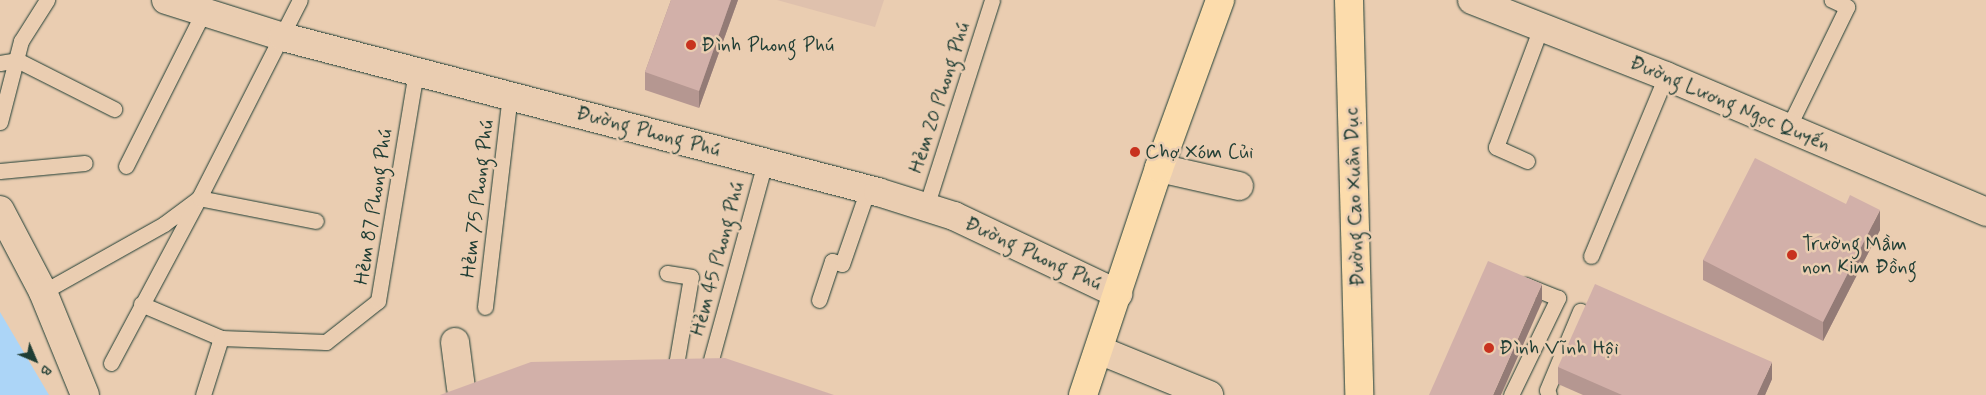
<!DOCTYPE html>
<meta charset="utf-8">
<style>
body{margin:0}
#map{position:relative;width:1986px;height:395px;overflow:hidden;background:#eacdb1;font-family:Mynerve,sans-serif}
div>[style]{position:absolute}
.built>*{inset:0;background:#dfc1ad}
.water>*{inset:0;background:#acd5f7}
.roads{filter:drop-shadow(0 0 1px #1f3d34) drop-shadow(0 0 1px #1f3d34)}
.lane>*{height:15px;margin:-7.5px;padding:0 7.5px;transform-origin:7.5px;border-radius:7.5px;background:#eacdb1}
.street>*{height:28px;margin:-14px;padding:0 14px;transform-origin:14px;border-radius:14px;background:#eacdb1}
.primary>*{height:28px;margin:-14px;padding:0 14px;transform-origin:14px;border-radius:14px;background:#fcdcac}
.wall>*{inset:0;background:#b59791}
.shaded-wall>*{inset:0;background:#937b76}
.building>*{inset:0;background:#d2b0a9}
.dots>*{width:14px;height:14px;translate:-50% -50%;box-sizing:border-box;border:2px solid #eacdb1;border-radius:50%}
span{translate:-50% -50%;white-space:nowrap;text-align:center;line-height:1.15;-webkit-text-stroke:5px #eacdb1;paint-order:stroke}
.poi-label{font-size:20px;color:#1f3d34}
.left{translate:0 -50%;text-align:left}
.street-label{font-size:20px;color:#1f3d34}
.north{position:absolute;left:10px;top:335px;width:50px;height:50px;-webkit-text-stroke:4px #eacdb1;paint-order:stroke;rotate:135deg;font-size:14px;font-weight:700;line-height:20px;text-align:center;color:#1f3d34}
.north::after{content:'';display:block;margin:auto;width:18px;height:22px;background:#1f3d34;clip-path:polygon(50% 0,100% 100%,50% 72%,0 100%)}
</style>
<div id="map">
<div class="built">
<i style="clip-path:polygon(777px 0,884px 0,875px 27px)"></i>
</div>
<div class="water">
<i style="clip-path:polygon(0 312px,49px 395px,0 395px)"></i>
</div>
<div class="roads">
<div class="lane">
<i style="left:0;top:63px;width:17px;rotate:-10deg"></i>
<i style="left:17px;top:60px;width:109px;rotate:26.8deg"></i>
<i style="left:0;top:122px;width:84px;rotate:-75.5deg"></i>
<i style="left:21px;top:41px;width:49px;rotate:-57.6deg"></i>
<i style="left:1788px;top:128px;width:135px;rotate:-64deg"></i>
<i style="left:1847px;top:7px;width:17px;rotate:-155deg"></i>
<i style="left:1527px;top:161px;width:34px;rotate:-156deg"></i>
<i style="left:1496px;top:147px;width:128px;rotate:-69.4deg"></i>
<i style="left:126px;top:166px;width:174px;rotate:-63.3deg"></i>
<i style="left:0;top:171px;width:85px;rotate:-5.4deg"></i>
<i style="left:926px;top:207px;width:217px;rotate:-72.3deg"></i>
<i style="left:1591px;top:256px;width:195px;rotate:-67.4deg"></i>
<i style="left:667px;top:273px;width:24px;rotate:9deg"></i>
<i style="left:691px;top:277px;width:89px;rotate:99.7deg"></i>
<i style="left:43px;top:292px;width:139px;rotate:-29.3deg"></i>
<i style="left:164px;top:224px;width:44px;rotate:-36.6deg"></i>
<i style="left:199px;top:198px;width:222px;rotate:-63deg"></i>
<i style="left:819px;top:300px;width:41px;rotate:-71.6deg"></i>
<i style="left:832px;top:261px;width:10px;rotate:17deg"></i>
<i style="left:842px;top:264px;width:79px;rotate:-70.9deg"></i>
<i style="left:141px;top:304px;width:87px;rotate:23deg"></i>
<i style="left:221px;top:338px;width:105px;rotate:2.2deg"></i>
<i style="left:326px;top:342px;width:66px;rotate:-38.3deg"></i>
<i style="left:378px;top:301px;width:233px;rotate:-80.6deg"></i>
<i style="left:485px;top:307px;width:213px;rotate:-83.3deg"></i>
<i style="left:111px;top:363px;width:187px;rotate:-61.9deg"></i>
<i style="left:199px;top:198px;width:119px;rotate:11.1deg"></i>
<i style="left:709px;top:367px;width:213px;rotate:-74.7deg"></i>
<i style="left:203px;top:395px;width:60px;rotate:-72.5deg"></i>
<i style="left:1511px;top:395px;width:108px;rotate:-64.1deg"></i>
<i style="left:1558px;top:298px;width:35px;rotate:-158deg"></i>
<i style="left:1549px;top:395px;width:5px;rotate:-112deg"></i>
<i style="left:1547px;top:390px;width:86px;rotate:-67.3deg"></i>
</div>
<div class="street">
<i style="left:166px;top:0;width:123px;rotate:17.5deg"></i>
<i style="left:283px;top:37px;width:615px;rotate:14.6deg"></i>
<i style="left:878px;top:192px;width:80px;rotate:17.5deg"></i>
<i style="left:954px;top:216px;width:182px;rotate:25.4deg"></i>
<i style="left:1472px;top:0;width:208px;rotate:21.4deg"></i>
<i style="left:1666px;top:76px;width:348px;rotate:23deg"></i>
<i style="left:1159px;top:168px;width:82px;rotate:12.7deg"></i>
<i style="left:0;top:210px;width:93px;rotate:62.3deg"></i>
<i style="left:43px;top:292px;width:111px;rotate:67.8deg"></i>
<i style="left:455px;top:342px;width:46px;rotate:82.6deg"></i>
<i style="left:1099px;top:350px;width:119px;rotate:22.2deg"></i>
</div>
<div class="primary">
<i style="left:1349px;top:0;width:395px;rotate:88.5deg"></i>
<i style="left:1083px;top:395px;width:239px;rotate:-71.5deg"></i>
<i style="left:1159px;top:168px;width:179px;rotate:-70deg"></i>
</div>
</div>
<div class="wall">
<i style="clip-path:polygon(671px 0,738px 0,699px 108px,645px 90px,645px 72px)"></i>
<i style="clip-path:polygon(1846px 204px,1880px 230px,1823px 341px,1703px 280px,1703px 260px)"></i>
<i style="clip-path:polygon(1558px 367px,1772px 379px,1765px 395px,1583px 395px,1558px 384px)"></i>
</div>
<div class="shaded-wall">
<i style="clip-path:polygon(731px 0,738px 0,699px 108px,699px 91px)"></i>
<i style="clip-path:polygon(1880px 210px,1880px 230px,1823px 341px,1823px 322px)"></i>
<i style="clip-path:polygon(1542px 284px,1542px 302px,1501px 395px,1493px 395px)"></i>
<i style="clip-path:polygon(1772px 362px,1772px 379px,1765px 395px,1757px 395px)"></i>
</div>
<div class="building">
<i style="clip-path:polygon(671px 0,731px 0,699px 91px,645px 72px)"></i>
<i style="clip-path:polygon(1755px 158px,1846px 204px,1850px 195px,1880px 210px,1823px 322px,1703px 260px)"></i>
<i style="clip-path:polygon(1488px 261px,1542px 284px,1493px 395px,1429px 395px)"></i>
<i style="clip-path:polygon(1595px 284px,1772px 362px,1757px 395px,1622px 395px,1558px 367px)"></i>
<i style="clip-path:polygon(725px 358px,834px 395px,440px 395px,531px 362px)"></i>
</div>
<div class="dots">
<i style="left:691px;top:45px;background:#c8321e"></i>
<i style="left:1135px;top:152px;background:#c8321e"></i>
<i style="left:1792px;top:255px;background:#c8321e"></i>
<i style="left:1489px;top:348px;background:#c8321e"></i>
</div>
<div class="poi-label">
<span class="left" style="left:701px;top:45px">Đình Phong Phú</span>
<span class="left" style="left:1145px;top:152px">Chợ Xóm Củi</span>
<span class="left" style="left:1802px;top:256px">Trường Mầm<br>non Kim Đồng</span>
<span class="left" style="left:1499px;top:348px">Đình Vĩnh Hội</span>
</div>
<div class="street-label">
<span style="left:940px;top:98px;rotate:-72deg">Hẻm 20 Phong Phú</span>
<span style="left:1730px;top:104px;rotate:23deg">Đường Lương Ngọc Quyến</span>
<span style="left:648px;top:132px;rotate:15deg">Đường Phong Phú</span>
<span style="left:1355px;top:197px;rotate:-92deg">Đường Cao Xuân Dục</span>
<span style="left:478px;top:199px;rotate:-83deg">Hẻm 75 Phong Phú</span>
<span style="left:374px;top:207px;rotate:-81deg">Hẻm 87 Phong Phú</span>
<span style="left:1033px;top:254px;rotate:25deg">Đường Phong Phú</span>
<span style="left:718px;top:259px;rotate:-75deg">Hẻm 45 Phong Phú</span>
</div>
<div class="north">B</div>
</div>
